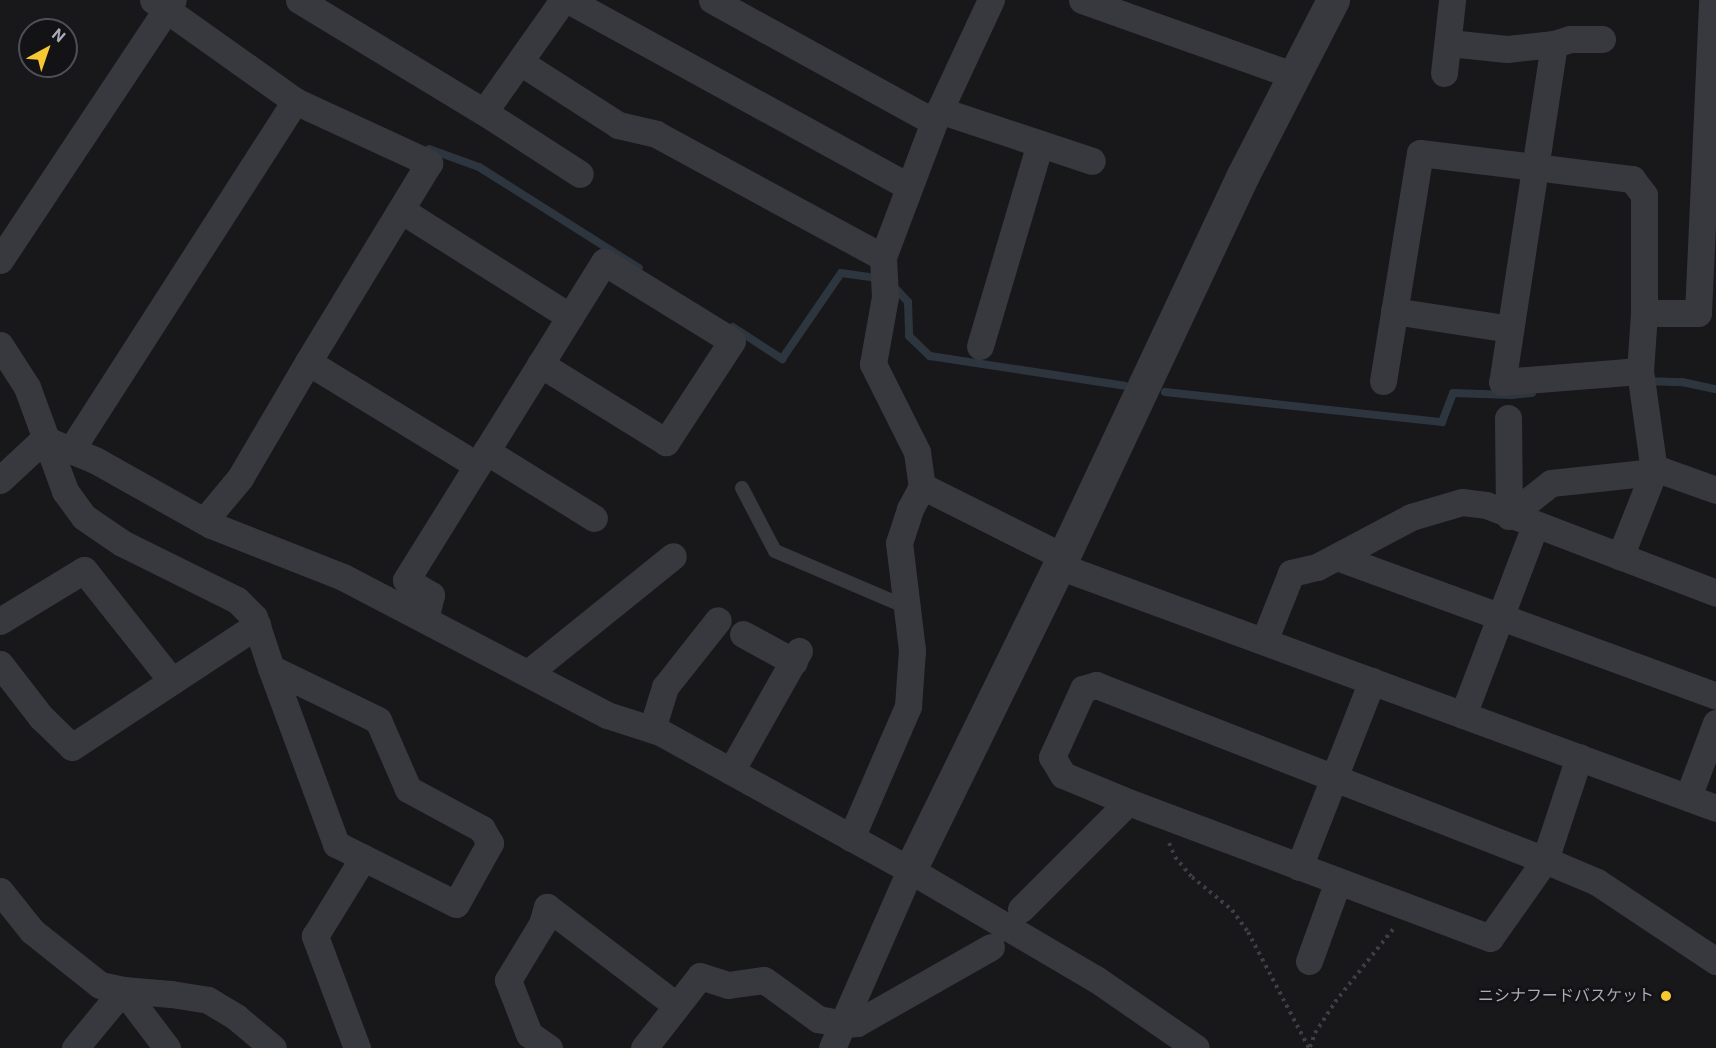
<!DOCTYPE html>
<meta charset="utf-8">
<style>
body{margin:0}
#map{position:relative;width:1716px;height:1048px;overflow:hidden;background:#181719;font-family:Roboto,"Noto Sans JP",sans-serif}
div>[style]{position:absolute}
.stream>*{height:8px;margin:-4px;padding:0 4px;transform-origin:4px;border-radius:4px;background:#2d353e}
.path>*{height:4px;margin-top:-2px;transform-origin:0;background:repeating-linear-gradient(90deg,#3e3f46 0 3px,transparent 0 7.5px)}
.service>*{height:14px;margin:-7px;padding:0 7px;transform-origin:7px;border-radius:7px;background:#38393f}
.minor>*{height:27px;margin:-13.5px;padding:0 13.5px;transform-origin:13.5px;border-radius:13.5px;background:#38393f}
.tertiary>*{height:33px;margin:-16.5px;padding:0 16.5px;transform-origin:16.5px;border-radius:16.5px;background:#38393f}
.service-bridge>*{height:14px;margin:-7px;padding:0 7px;transform-origin:7px;border-radius:7px;background:#38393f}
.dots>*{width:16px;height:16px;translate:-50% -50%;box-sizing:border-box;border:3px solid #131214;border-radius:50%}
span{translate:-50% -50%;white-space:nowrap;text-align:center;line-height:1.15;-webkit-text-stroke:5px #131214;paint-order:stroke}
.poi-label{font-size:16px;color:#a9acba}
.right{translate:-100% -50%;text-align:right}
.north{position:absolute;left:18px;top:18px;width:60px;height:60px;box-sizing:border-box;background:#131214;border:2px solid #4f5056;border-radius:50%;rotate:40deg;font-size:16px;font-weight:700;line-height:24px;text-align:center;color:#a9acba}
.north::after{content:'';display:block;margin:auto;width:21px;height:27px;background:#f6c933;clip-path:polygon(50% 0,100% 100%,50% 72%,0 100%)}
</style>
<div id="map">
<div class="stream">
<i style="left:429px;top:149px;width:53px;rotate:19.8deg"></i>
<i style="left:479px;top:167px;width:189px;rotate:32.3deg"></i>
<i style="left:897px;top:290px;width:16px;rotate:47deg"></i>
<i style="left:908px;top:302px;width:34px;rotate:88deg"></i>
<i style="left:909px;top:336px;width:29px;rotate:44deg"></i>
<i style="left:930px;top:356px;width:197px;rotate:8.7deg"></i>
<i style="left:733px;top:327px;width:59px;rotate:33.1deg"></i>
<i style="left:782px;top:359px;width:104px;rotate:-55.5deg"></i>
<i style="left:841px;top:273px;width:37px;rotate:8deg"></i>
<i style="left:1645px;top:381px;width:37px;rotate:2deg"></i>
<i style="left:1682px;top:382px;width:35px;rotate:12deg"></i>
<i style="left:1165px;top:392px;width:279px;rotate:6.2deg"></i>
<i style="left:1442px;top:422px;width:31px;rotate:-69deg"></i>
<i style="left:1453px;top:393px;width:59px;rotate:1.9deg"></i>
<i style="left:1512px;top:395px;width:20px;rotate:-6deg"></i>
</div>
<div class="path">
<i style="left:1169px;top:843px;width:15px;rotate:67deg"></i>
<i style="left:1175px;top:857px;width:26px;rotate:50deg"></i>
<i style="left:1192px;top:877px;width:52px;rotate:39.5deg"></i>
<i style="left:1232px;top:910px;width:27px;rotate:54deg"></i>
<i style="left:1248px;top:932px;width:131px;rotate:62.3deg"></i>
<i style="left:1310px;top:1047px;width:15px;rotate:-70deg"></i>
<i style="left:1315px;top:1033px;width:37px;rotate:-57deg"></i>
<i style="left:1335px;top:1002px;width:93px;rotate:-51.5deg"></i>
</div>
<div class="service">
<i style="left:742px;top:488px;width:71px;rotate:62.4deg"></i>
<i style="left:775px;top:551px;width:142px;rotate:23.1deg"></i>
</div>
<div class="minor">
<i style="left:153px;top:0;width:174px;rotate:35.4deg"></i>
<i style="left:295px;top:101px;width:148px;rotate:24.8deg"></i>
<i style="left:429px;top:163px;width:233px;rotate:121.3deg"></i>
<i style="left:308px;top:362px;width:134px;rotate:120.4deg"></i>
<i style="left:240px;top:478px;width:56px;rotate:129.9deg"></i>
<i style="left:299px;top:0;width:216px;rotate:31.2deg"></i>
<i style="left:484px;top:112px;width:114px;rotate:32.9deg"></i>
<i style="left:568px;top:0;width:388px;rotate:28.7deg"></i>
<i style="left:712px;top:0;width:253px;rotate:28.8deg"></i>
<i style="left:1082px;top:0;width:224px;rotate:19.6deg"></i>
<i style="left:1449px;top:43px;width:58px;rotate:5.9deg"></i>
<i style="left:1507px;top:49px;width:47px;rotate:-6.1deg"></i>
<i style="left:1554px;top:44px;width:17px;rotate:-17deg"></i>
<i style="left:1570px;top:39px;width:32px"></i>
<i style="left:1554px;top:44px;width:342px;rotate:98.7deg"></i>
<i style="left:1502px;top:382px;width:138px;rotate:-4.6deg"></i>
<i style="left:520px;top:62px;width:117px;rotate:32.7deg"></i>
<i style="left:618px;top:125px;width:39px;rotate:13deg"></i>
<i style="left:656px;top:134px;width:258px;rotate:28.5deg"></i>
<i style="left:883px;top:257px;width:40px;rotate:87.1deg"></i>
<i style="left:885px;top:297px;width:68px;rotate:100.2deg"></i>
<i style="left:873px;top:364px;width:98px;rotate:63.4deg"></i>
<i style="left:917px;top:452px;width:34px;rotate:82deg"></i>
<i style="left:922px;top:486px;width:157px;rotate:26.6deg"></i>
<i style="left:1444px;top:73px;width:73px;rotate:-83.7deg"></i>
<i style="left:939px;top:110px;width:161px;rotate:18.4deg"></i>
<i style="left:484px;top:112px;width:137px;rotate:-54.8deg"></i>
<i style="left:401px;top:210px;width:200px;rotate:32.3deg"></i>
<i style="left:883px;top:257px;width:144px;rotate:-69.3deg"></i>
<i style="left:934px;top:122px;width:135px;rotate:-65deg"></i>
<i style="left:0;top:260px;width:312px;rotate:-56.4deg"></i>
<i style="left:1394px;top:311px;width:117px;rotate:8.8deg"></i>
<i style="left:1644px;top:313px;width:54px"></i>
<i style="left:1698px;top:313px;width:313px;rotate:-87.4deg"></i>
<i style="left:0;top:345px;width:50px;rotate:57.3deg"></i>
<i style="left:27px;top:387px;width:111px;rotate:69.9deg"></i>
<i style="left:65px;top:491px;width:32px;rotate:54deg"></i>
<i style="left:84px;top:517px;width:46px;rotate:34.4deg"></i>
<i style="left:122px;top:543px;width:128px;rotate:26.4deg"></i>
<i style="left:237px;top:600px;width:24px;rotate:45deg"></i>
<i style="left:254px;top:617px;width:54px;rotate:71.6deg"></i>
<i style="left:271px;top:668px;width:188px;rotate:69.7deg"></i>
<i style="left:336px;top:844px;width:134px;rotate:26.6deg"></i>
<i style="left:456px;top:904px;width:70px;rotate:-60.9deg"></i>
<i style="left:490px;top:843px;width:16px;rotate:-120deg"></i>
<i style="left:482px;top:829px;width:84px;rotate:-151.6deg"></i>
<i style="left:408px;top:789px;width:75px;rotate:-113.5deg"></i>
<i style="left:378px;top:720px;width:119px;rotate:-154.1deg"></i>
<i style="left:980px;top:346px;width:211px;rotate:-73.5deg"></i>
<i style="left:308px;top:362px;width:198px;rotate:31.4deg"></i>
<i style="left:1383px;top:381px;width:231px;rotate:-80.8deg"></i>
<i style="left:1420px;top:153px;width:214px;rotate:7deg"></i>
<i style="left:1632px;top:179px;width:20px;rotate:53deg"></i>
<i style="left:1644px;top:195px;width:118px;rotate:90deg"></i>
<i style="left:1644px;top:313px;width:58px;rotate:93.9deg"></i>
<i style="left:1640px;top:371px;width:101px;rotate:82deg"></i>
<i style="left:1654px;top:471px;width:92px;rotate:111.6deg"></i>
<i style="left:1508px;top:418px;width:98px;rotate:89.4deg"></i>
<i style="left:44px;top:439px;width:55px;rotate:22.4deg"></i>
<i style="left:95px;top:460px;width:133px;rotate:29.3deg"></i>
<i style="left:211px;top:525px;width:142px;rotate:21.5deg"></i>
<i style="left:343px;top:577px;width:298px;rotate:27.6deg"></i>
<i style="left:607px;top:715px;width:56px;rotate:17.8deg"></i>
<i style="left:660px;top:732px;width:286px;rotate:28.9deg"></i>
<i style="left:910px;top:870px;width:216px;rotate:30.4deg"></i>
<i style="left:1096px;top:979px;width:121px;rotate:34.6deg"></i>
<i style="left:71px;top:450px;width:415px;rotate:-57.3deg"></i>
<i style="left:486px;top:451px;width:127px;rotate:31.8deg"></i>
<i style="left:0;top:480px;width:60px;rotate:-43deg"></i>
<i style="left:1509px;top:516px;width:53px;rotate:-38.2deg"></i>
<i style="left:1551px;top:483px;width:113px;rotate:-6.1deg"></i>
<i style="left:1663px;top:471px;width:56px;rotate:19.7deg"></i>
<i style="left:1337px;top:557px;width:404px;rotate:20.1deg"></i>
<i style="left:1059px;top:566px;width:700px;rotate:20.22deg"></i>
<i style="left:425px;top:619px;width:25px;rotate:-76deg"></i>
<i style="left:431px;top:595px;width:29px;rotate:-149deg"></i>
<i style="left:406px;top:580px;width:375px;rotate:-58.1deg"></i>
<i style="left:604px;top:262px;width:150px;rotate:31.7deg"></i>
<i style="left:732px;top:341px;width:121px;rotate:123.2deg"></i>
<i style="left:666px;top:442px;width:148px;rotate:-148.2deg"></i>
<i style="left:0;top:621px;width:98px;rotate:-31.3deg"></i>
<i style="left:84px;top:570px;width:142px;rotate:51.6deg"></i>
<i style="left:743px;top:634px;width:58px;rotate:28.8deg"></i>
<i style="left:1264px;top:641px;width:73px;rotate:-68.3deg"></i>
<i style="left:1291px;top:573px;width:27px;rotate:-13deg"></i>
<i style="left:1317px;top:567px;width:106px;rotate:-28deg"></i>
<i style="left:1411px;top:517px;width:53px;rotate:-16.4deg"></i>
<i style="left:1462px;top:502px;width:24px;rotate:7deg"></i>
<i style="left:1486px;top:505px;width:246px;rotate:20.9deg"></i>
<i style="left:0;top:664px;width:67px;rotate:52.3deg"></i>
<i style="left:41px;top:717px;width:43px;rotate:44.1deg"></i>
<i style="left:72px;top:747px;width:222px;rotate:-33.4deg"></i>
<i style="left:528px;top:673px;width:186px;rotate:-38.9deg"></i>
<i style="left:1463px;top:715px;width:203px;rotate:-69.2deg"></i>
<i style="left:652px;top:729px;width:44px;rotate:-72.8deg"></i>
<i style="left:665px;top:687px;width:85px;rotate:-51.7deg"></i>
<i style="left:1579px;top:757px;width:108px;rotate:108.3deg"></i>
<i style="left:1545px;top:860px;width:95px;rotate:125.2deg"></i>
<i style="left:1490px;top:938px;width:387px;rotate:-159.4deg"></i>
<i style="left:1128px;top:802px;width:70px;rotate:-157.4deg"></i>
<i style="left:1063px;top:775px;width:21px;rotate:-121deg"></i>
<i style="left:1052px;top:757px;width:75px;rotate:-65.5deg"></i>
<i style="left:1083px;top:689px;width:14px;rotate:-17deg"></i>
<i style="left:1096px;top:685px;width:482px;rotate:21.3deg"></i>
<i style="left:1545px;top:860px;width:56px;rotate:22.9deg"></i>
<i style="left:1597px;top:882px;width:143px;rotate:33.6deg"></i>
<i style="left:731px;top:771px;width:138px;rotate:-60.5deg"></i>
<i style="left:1688px;top:797px;width:79px;rotate:-69.3deg"></i>
<i style="left:851px;top:838px;width:144px;rotate:-66.6deg"></i>
<i style="left:908px;top:706px;width:56px;rotate:-85.9deg"></i>
<i style="left:912px;top:650px;width:108px;rotate:-96.9deg"></i>
<i style="left:899px;top:543px;width:36px;rotate:-72deg"></i>
<i style="left:910px;top:509px;width:26px;rotate:-62deg"></i>
<i style="left:1299px;top:867px;width:200px;rotate:-68.6deg"></i>
<i style="left:0;top:891px;width:51px;rotate:51.3deg"></i>
<i style="left:32px;top:931px;width:87px;rotate:38.5deg"></i>
<i style="left:100px;top:985px;width:24px;rotate:12deg"></i>
<i style="left:123px;top:990px;width:48px;rotate:4.8deg"></i>
<i style="left:171px;top:994px;width:37px;rotate:9deg"></i>
<i style="left:208px;top:1000px;width:33px;rotate:31deg"></i>
<i style="left:236px;top:1017px;width:48px;rotate:40deg"></i>
<i style="left:1021px;top:909px;width:151px;rotate:-45deg"></i>
<i style="left:1309px;top:961px;width:85px;rotate:-70.1deg"></i>
<i style="left:123px;top:990px;width:73px;rotate:52.8deg"></i>
<i style="left:75px;top:1048px;width:75px;rotate:-50.4deg"></i>
<i style="left:357px;top:1048px;width:120px;rotate:-110.6deg"></i>
<i style="left:315px;top:936px;width:92px;rotate:-58.4deg"></i>
<i style="left:549px;top:1048px;width:24px;rotate:-145deg"></i>
<i style="left:529px;top:1034px;width:58px;rotate:-111.3deg"></i>
<i style="left:508px;top:980px;width:66px;rotate:-58.7deg"></i>
<i style="left:542px;top:924px;width:18px;rotate:-74deg"></i>
<i style="left:547px;top:907px;width:163px;rotate:37.3deg"></i>
<i style="left:644px;top:1048px;width:91px;rotate:-52.1deg"></i>
<i style="left:700px;top:976px;width:29px;rotate:18deg"></i>
<i style="left:728px;top:985px;width:36px;rotate:-8deg"></i>
<i style="left:764px;top:980px;width:67px;rotate:35.8deg"></i>
<i style="left:818px;top:1019px;width:26px;rotate:11deg"></i>
<i style="left:844px;top:1024px;width:13px;rotate:-4deg"></i>
<i style="left:857px;top:1023px;width:154px;rotate:-29.6deg"></i>
<i style="left:832px;top:1048px;width:194px;rotate:-66.3deg"></i>
</div>
<div class="tertiary">
<i style="left:910px;top:870px;width:339px;rotate:-63.9deg"></i>
<i style="left:1059px;top:566px;width:432px;rotate:-64.8deg"></i>
<i style="left:1243px;top:175px;width:197px;rotate:-62.8deg"></i>
</div>
<div class="service-bridge">
<i style="left:991px;top:947px;width:48px;rotate:-51.7deg"></i>
</div>
<div class="dots">
<i style="left:1666px;top:996px;background:#f6c933"></i>
</div>
<div class="poi-label">
<span class="right" style="left:1654px;top:996px">ニシナフードバスケット</span>
</div>
<div class="north">N</div>
</div>
